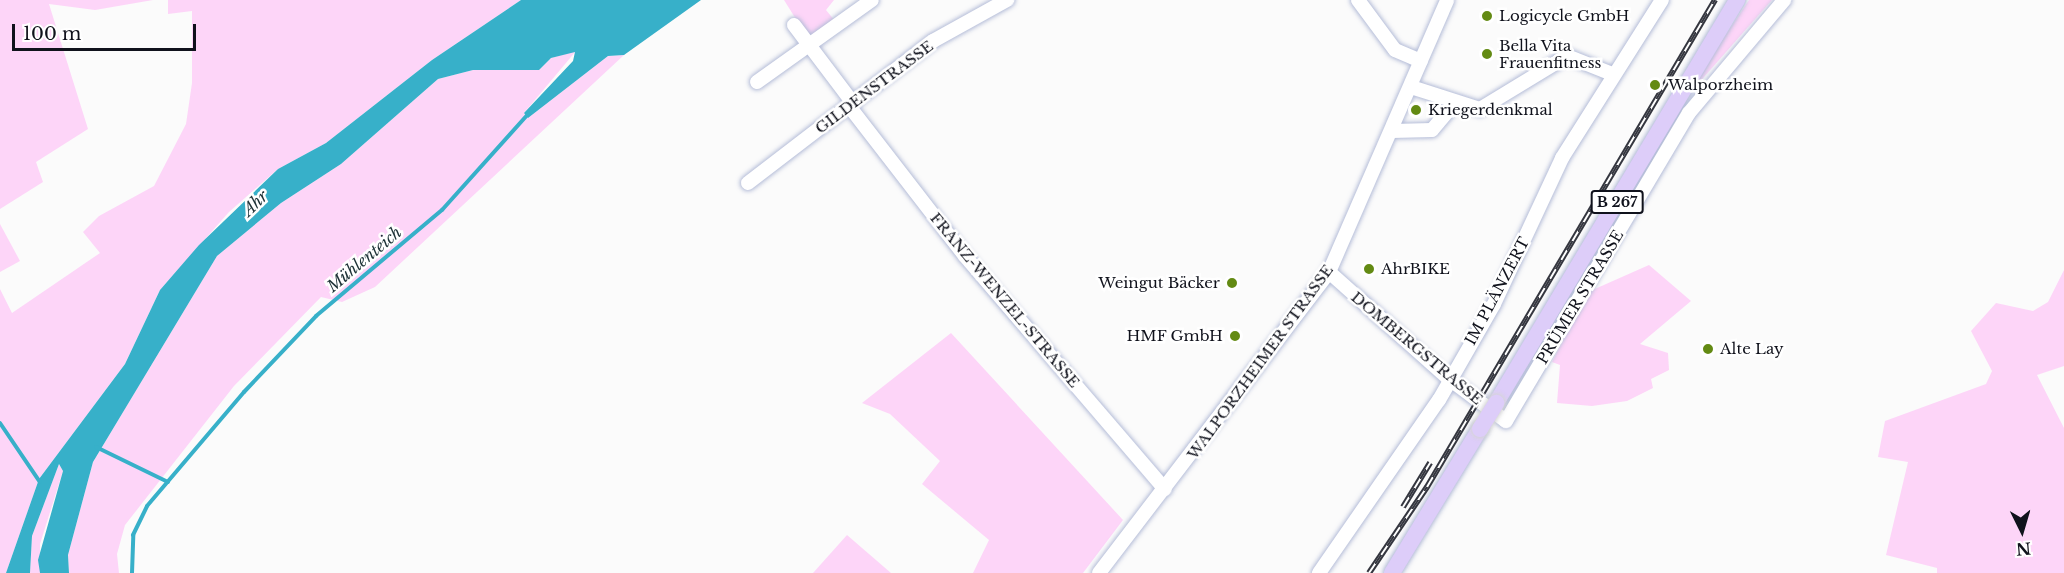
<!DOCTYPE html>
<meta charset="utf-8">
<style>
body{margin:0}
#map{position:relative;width:2064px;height:573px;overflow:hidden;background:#fbfbfb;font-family:"Libre Baskerville",serif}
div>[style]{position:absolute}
.green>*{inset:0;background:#fdd5f8}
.water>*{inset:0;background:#37b0c9}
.stream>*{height:4px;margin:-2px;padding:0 2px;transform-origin:2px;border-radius:2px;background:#37b0c9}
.roads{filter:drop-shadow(0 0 2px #b5bdd8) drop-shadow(0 0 2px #b5bdd8)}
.minor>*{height:14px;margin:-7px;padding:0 7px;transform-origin:7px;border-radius:7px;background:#fff}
.major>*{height:16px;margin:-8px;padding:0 8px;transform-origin:8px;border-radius:8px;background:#ddcdf9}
.rail>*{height:6px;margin-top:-3px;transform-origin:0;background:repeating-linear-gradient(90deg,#fff 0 11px,#34363f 0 22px);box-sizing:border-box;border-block:2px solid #34363f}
.bridges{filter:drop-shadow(0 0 2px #d4d4d6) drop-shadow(0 0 2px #d4d4d6)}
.major-bridge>*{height:16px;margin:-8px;padding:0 8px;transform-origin:8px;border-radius:8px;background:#ddcdf9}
.dots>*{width:16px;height:16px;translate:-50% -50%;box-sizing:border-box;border:3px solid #fff;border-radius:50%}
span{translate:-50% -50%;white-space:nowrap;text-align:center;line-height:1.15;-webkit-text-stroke:5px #fff;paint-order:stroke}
.shield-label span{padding:2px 4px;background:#fff;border:2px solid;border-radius:4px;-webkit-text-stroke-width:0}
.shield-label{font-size:14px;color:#10121c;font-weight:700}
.poi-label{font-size:15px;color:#10121c}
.left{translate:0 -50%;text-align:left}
.right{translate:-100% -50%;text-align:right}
.street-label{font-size:15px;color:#10121c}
.water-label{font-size:16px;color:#1e3237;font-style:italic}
.north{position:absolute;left:1992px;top:501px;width:60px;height:60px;-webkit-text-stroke:4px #fff;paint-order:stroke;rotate:175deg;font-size:16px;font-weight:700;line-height:24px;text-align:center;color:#10121c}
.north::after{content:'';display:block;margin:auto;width:21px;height:27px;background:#10121c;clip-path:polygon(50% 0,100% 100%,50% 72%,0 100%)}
.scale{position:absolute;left:12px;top:24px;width:184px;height:27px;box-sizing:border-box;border:3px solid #10121c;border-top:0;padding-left:8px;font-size:18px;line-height:21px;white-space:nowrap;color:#10121c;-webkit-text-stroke:4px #fff;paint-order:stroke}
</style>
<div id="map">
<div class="green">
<i style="clip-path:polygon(0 0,153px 0,95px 10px,49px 4px,88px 129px,36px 162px,43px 182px,0 209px)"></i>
<i style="clip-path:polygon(168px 0,521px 0,432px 60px,326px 143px,278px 169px,229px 212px,160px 290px,125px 364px,39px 479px,6px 573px,0 573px,0 289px,12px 313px,100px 253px,83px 232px,99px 216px,154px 186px,186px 124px,192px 83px,192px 11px,168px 14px)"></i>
<i style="clip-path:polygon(784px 0,834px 0,826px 10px,835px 21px,809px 40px)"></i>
<i style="clip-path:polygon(1749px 0,1772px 0,1689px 94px,1703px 69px)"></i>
<i style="clip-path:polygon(576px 51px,524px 113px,528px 118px,608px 56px,624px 55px,375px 287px,342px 302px,321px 297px,234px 386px,125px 525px,117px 554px,119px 573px,69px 573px,68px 555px,93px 462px,217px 256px,281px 203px,341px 164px,438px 79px,473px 70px,539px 70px,551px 58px)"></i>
<i style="clip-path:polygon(0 224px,20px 261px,0 272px)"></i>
<i style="clip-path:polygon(1649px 265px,1691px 301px,1640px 344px,1668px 353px,1669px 370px,1651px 379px,1653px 388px,1627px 401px,1592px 406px,1557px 403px,1560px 365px,1552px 362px,1588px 292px)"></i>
<i style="clip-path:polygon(2064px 270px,2064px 366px,2037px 375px,2064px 428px,2064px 573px,1937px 573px,1937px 568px,1886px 555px,1908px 462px,1878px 457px,1885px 421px,1986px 384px,1992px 371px,1971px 331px,1996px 303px,2033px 311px,2048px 302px)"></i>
<i style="clip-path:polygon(951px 333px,1123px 520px,1083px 573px,973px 573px,989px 540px,922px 484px,940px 461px,890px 414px,862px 403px)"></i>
<i style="clip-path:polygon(59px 464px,63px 471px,40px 544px,40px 573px,30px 573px,32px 536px)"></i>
<i style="clip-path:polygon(847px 535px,891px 573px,813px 573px)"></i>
</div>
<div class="water">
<i style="clip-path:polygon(521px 0,701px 0,624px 55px,608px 56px,528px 118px,524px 113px,573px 61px,575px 52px,551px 58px,539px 70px,473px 70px,438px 79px,341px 164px,281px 203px,217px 256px,93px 462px,68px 555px,69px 573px,40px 573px,38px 560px,63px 471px,59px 464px,32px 536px,30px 573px,6px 573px,39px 479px,125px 364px,160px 290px,199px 245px,278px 169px,326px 143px,432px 60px)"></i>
</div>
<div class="stream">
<i style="left:0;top:423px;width:71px;rotate:55.9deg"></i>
<i style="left:96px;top:447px;width:80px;rotate:25.9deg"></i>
<i style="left:132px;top:573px;width:38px;rotate:-88deg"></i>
<i style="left:133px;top:535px;width:32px;rotate:-64deg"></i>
<i style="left:147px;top:506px;width:150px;rotate:-49.6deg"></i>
<i style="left:244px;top:392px;width:105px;rotate:-46.5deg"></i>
<i style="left:316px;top:316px;width:165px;rotate:-40.1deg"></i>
<i style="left:442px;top:210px;width:129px;rotate:-48.1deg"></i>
</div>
<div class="roads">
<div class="minor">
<i style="left:1358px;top:0;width:62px;rotate:53.5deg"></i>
<i style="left:1395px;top:50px;width:28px;rotate:23deg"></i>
<i style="left:794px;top:25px;width:98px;rotate:52.9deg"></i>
<i style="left:757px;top:82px;width:141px;rotate:-35.5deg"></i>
<i style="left:1411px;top:87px;width:72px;rotate:17.7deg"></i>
<i style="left:1480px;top:109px;width:102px;rotate:-31.3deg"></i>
<i style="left:1567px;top:56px;width:48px;rotate:21.8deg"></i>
<i style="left:849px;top:106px;width:190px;rotate:52.3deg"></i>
<i style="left:965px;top:256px;width:307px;rotate:49.4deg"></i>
<i style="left:1392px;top:131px;width:40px;rotate:-1.4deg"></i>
<i style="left:1432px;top:130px;width:33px;rotate:-50deg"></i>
<i style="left:748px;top:183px;width:233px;rotate:-37.5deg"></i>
<i style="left:933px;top:41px;width:85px;rotate:-29deg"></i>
<i style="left:1329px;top:272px;width:159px;rotate:41.7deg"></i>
<i style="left:1448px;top:378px;width:72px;rotate:36.6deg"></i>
<i style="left:1506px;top:421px;width:358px;rotate:-59.3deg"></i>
<i style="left:1689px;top:113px;width:148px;rotate:-49.9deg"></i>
<i style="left:1099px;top:573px;width:379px;rotate:-52.6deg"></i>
<i style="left:1329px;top:272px;width:296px;rotate:-66.5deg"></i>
<i style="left:1319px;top:573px;width:211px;rotate:-55.3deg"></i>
<i style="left:1439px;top:400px;width:111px;rotate:-60.2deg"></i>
<i style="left:1494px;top:304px;width:161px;rotate:-65deg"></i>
<i style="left:1562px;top:158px;width:187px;rotate:-57.7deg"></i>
</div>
<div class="major">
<i style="left:1496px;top:403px;width:470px;rotate:-59.1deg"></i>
<i style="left:1392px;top:573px;width:169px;rotate:-58.6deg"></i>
</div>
</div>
<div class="rail">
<i style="left:1403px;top:507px;width:52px;rotate:-58.5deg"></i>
<i style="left:1369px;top:573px;width:104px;rotate:-56deg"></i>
<i style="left:1427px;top:487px;width:566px;rotate:-59.4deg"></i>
</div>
<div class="bridges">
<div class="major-bridge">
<i style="left:1480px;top:429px;width:31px;rotate:-58deg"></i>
</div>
</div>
<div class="dots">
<i style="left:1487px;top:16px;background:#638a13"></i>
<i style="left:1487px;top:54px;background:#638a13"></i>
<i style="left:1655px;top:85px;background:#638a13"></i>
<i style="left:1416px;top:110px;background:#638a13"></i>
<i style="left:1369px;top:269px;background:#638a13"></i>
<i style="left:1232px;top:283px;background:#638a13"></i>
<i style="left:1235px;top:336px;background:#638a13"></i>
<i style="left:1708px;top:349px;background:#638a13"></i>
</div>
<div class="shield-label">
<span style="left:1617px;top:202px">B 267</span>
</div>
<div class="poi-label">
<span class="left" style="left:1499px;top:16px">Logicycle GmbH</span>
<span class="left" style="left:1499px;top:54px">Bella Vita<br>Frauenfitness</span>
<span class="left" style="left:1668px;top:85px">Walporzheim</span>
<span class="left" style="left:1428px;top:110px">Kriegerdenkmal</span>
<span class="left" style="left:1381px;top:269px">AhrBIKE</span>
<span class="right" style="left:1220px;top:283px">Weingut Bäcker</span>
<span class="right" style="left:1223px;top:336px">HMF GmbH</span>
<span class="left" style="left:1720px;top:349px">Alte Lay</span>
</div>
<div class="street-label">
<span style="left:874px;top:87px;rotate:-37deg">GILDENSTRASSE</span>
<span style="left:1497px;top:291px;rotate:-62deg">IM PLÄNZERT</span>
<span style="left:1580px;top:297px;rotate:-59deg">PRÜMER STRASSE</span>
<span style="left:1005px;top:300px;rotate:50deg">FRANZ-WENZEL-STRASSE</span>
<span style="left:1417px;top:348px;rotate:40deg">DOMBERGSTRASSE</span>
<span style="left:1260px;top:362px;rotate:-54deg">WALPORZHEIMER STRASSE</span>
</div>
<div class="water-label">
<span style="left:255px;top:203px;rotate:-44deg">Ahr</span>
<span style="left:364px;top:259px;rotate:-40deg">Mühlenteich</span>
</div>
<div class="north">N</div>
<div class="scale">100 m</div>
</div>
